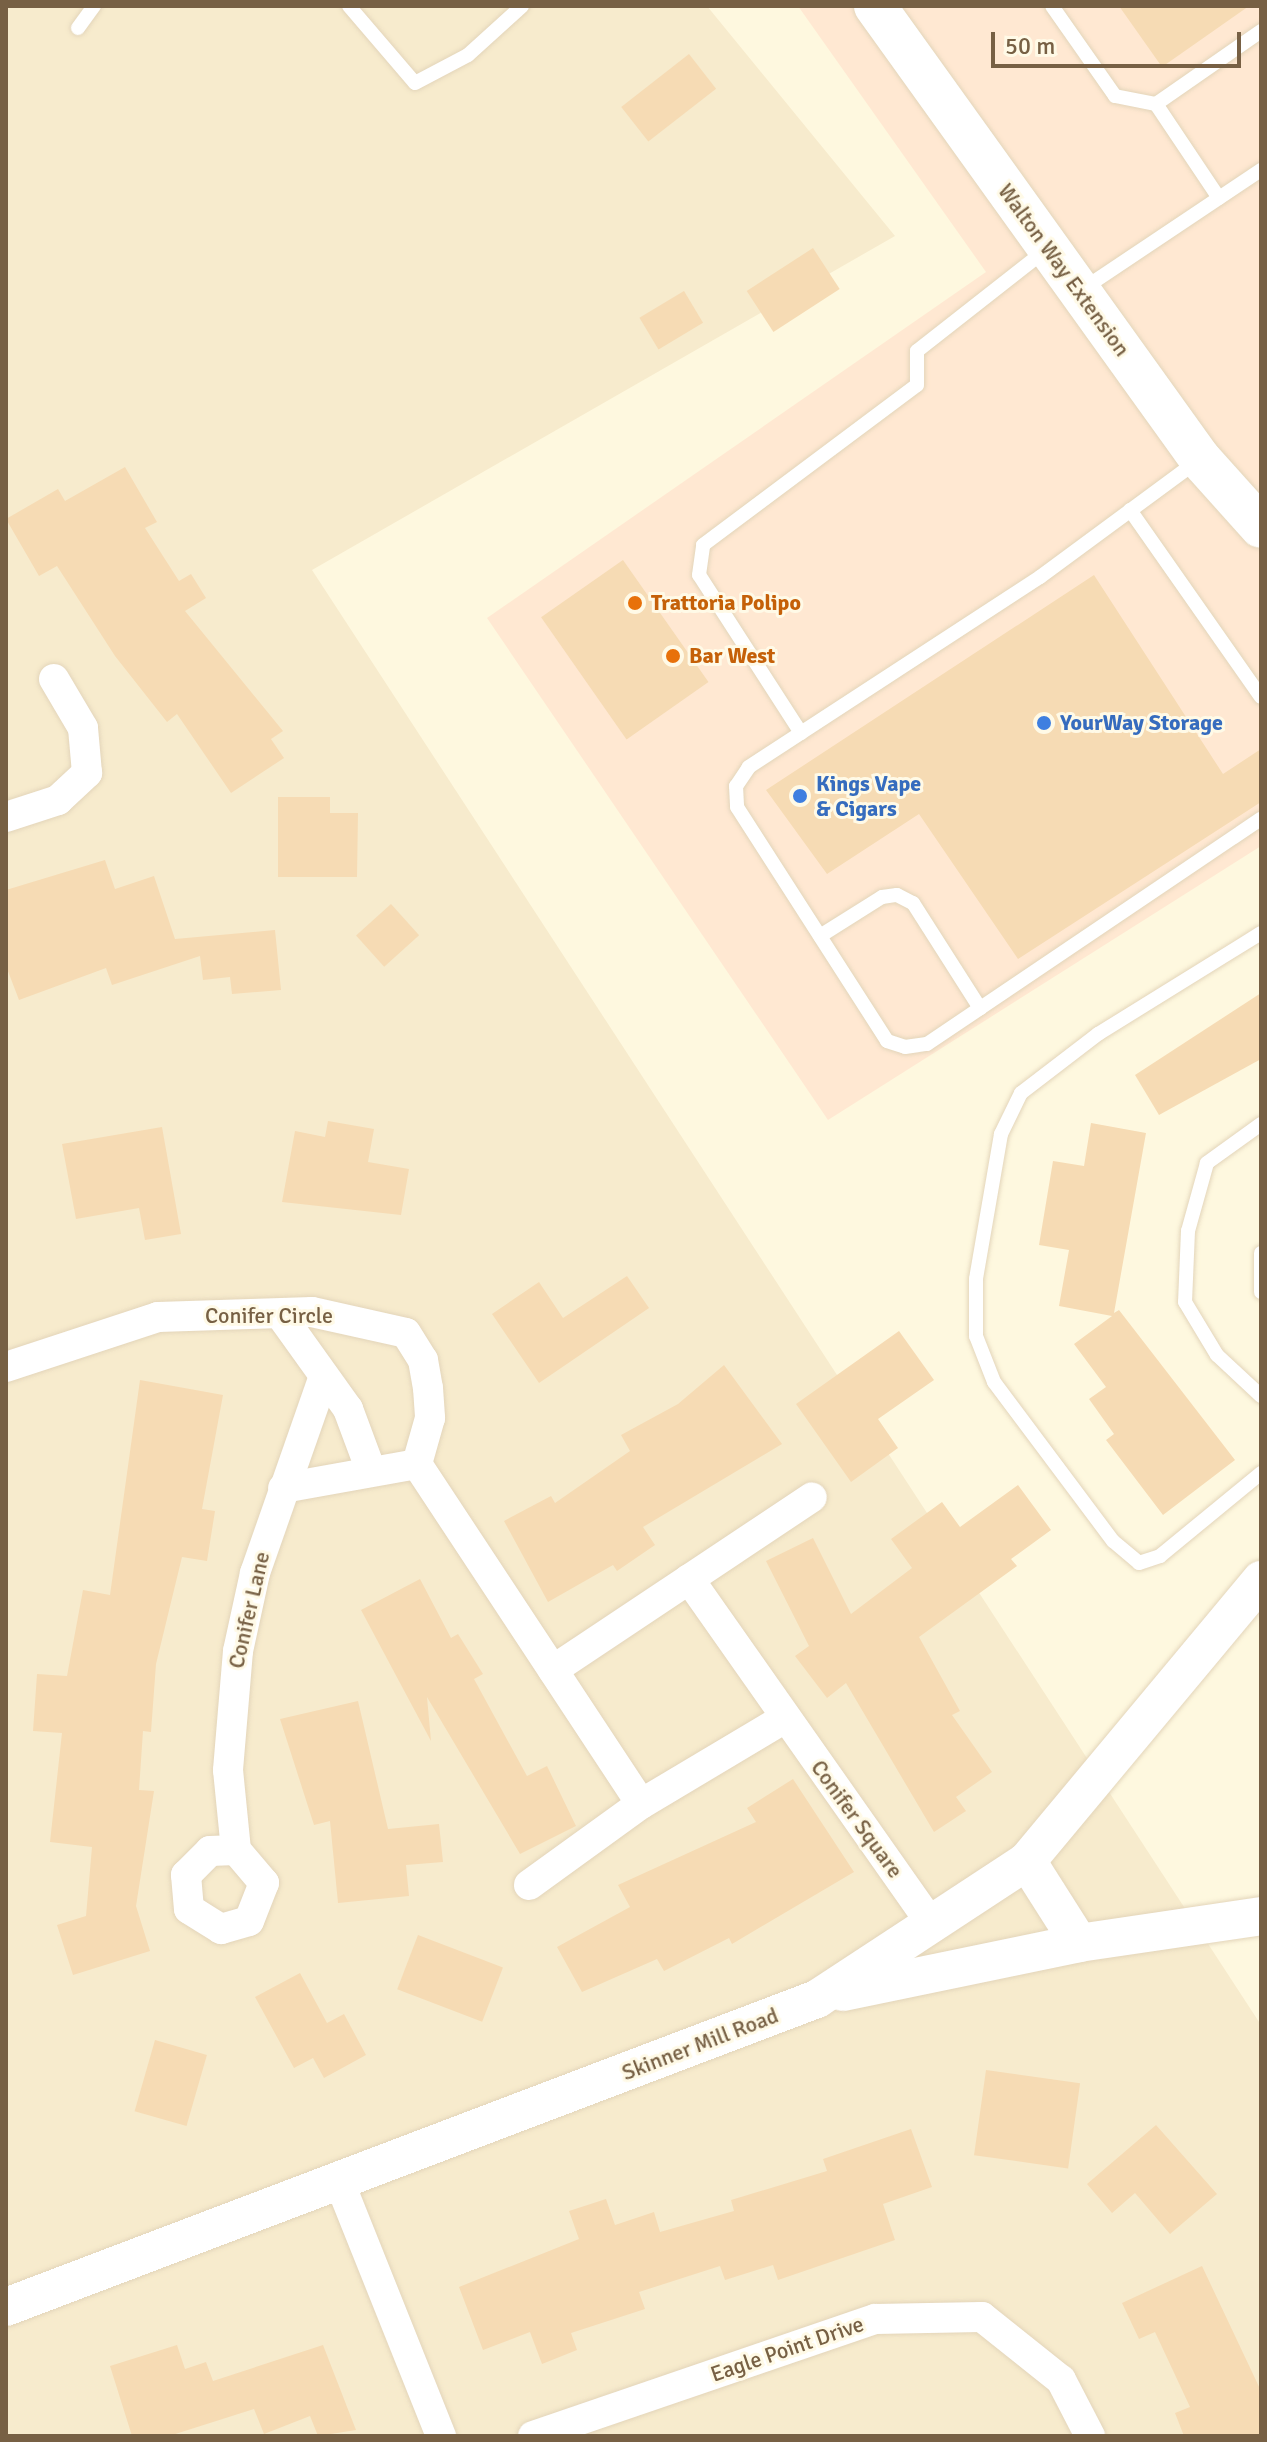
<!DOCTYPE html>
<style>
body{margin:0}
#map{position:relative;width:1267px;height:2442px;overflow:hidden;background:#fef8df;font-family:Signika,sans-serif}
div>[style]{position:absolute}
.residential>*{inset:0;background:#f7ebcd}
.commercial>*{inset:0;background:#ffe8d2}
.building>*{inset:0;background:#f6dbb4;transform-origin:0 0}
.roads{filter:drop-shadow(0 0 2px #e3d5ba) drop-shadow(0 0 2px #e3d5ba)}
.service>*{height:14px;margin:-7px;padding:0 7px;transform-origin:7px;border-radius:7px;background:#fff}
.minor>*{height:30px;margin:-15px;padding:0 15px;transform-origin:15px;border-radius:15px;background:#fff}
.tertiary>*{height:38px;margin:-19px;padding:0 19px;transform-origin:19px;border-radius:19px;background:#fff}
.secondary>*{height:42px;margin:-21px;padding:0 21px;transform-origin:21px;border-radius:21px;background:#fff}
.dots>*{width:22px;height:22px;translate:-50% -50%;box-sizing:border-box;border:4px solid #fffae7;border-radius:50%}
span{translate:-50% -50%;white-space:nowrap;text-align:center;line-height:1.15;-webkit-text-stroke:6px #fffae7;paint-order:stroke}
.street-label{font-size:22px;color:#776044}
.food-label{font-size:22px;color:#c56008;font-weight:700}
.left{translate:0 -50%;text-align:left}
.shop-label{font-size:22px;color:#366cbe;font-weight:700}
.frame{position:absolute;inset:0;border:8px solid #776044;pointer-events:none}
.scale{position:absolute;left:991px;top:32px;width:250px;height:36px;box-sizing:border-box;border:4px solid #776044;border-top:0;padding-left:10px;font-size:24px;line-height:28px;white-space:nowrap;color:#776044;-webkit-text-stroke:6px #fffae7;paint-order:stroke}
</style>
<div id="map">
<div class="residential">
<i style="clip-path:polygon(6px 6px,707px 6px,895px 236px,312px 570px,1261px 2025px,1261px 2436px,6px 2436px)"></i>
</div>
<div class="commercial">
<i style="clip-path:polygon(798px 6px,1261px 6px,1261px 846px,828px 1120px,487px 618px,986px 272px)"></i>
</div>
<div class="building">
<i style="clip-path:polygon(1119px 6px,1249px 6px,1162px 67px)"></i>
<i style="left:689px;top:54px;width:44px;height:86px;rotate:52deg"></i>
<i style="left:813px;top:248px;width:49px;height:79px;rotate:57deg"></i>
<i style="left:684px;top:291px;width:37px;height:52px;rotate:59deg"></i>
<i style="clip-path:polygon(125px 467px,157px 522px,145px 528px,179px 581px,191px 574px,206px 598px,185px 611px,283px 731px,271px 739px,284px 758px,231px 793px,177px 714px,167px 722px,115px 656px,57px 566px,39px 576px,6px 519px,58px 489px,65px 501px)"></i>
<i style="left:623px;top:560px;width:149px;height:100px;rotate:55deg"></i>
<i style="clip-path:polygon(1094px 575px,1223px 774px,1261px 749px,1261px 802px,1018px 959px,919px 814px,827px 874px,766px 790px)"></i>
<i style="clip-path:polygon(278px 797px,330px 797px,330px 813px,358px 813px,357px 877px,278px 877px)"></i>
<i style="clip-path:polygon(105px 860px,115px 889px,154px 876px,175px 939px,275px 930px,281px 990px,232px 994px,230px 977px,203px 980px,200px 956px,112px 985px,106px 968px,19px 1000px,6px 966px,6px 890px)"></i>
<i style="left:391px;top:904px;width:42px;height:47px;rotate:48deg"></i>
<i style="clip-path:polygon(1261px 993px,1261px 1059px,1159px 1115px,1135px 1075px)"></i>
<i style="clip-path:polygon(328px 1121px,374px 1129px,368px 1162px,409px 1169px,401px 1215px,282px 1202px,295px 1131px,325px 1137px)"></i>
<i style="clip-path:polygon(1091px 1123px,1146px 1133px,1114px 1313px,1119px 1310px,1235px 1460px,1163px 1515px,1106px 1440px,1114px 1434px,1089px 1399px,1106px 1387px,1074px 1344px,1112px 1316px,1059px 1306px,1069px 1250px,1039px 1245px,1053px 1161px,1084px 1166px)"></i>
<i style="clip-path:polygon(162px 1127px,181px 1234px,145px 1240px,139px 1208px,76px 1219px,62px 1144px)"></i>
<i style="clip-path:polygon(627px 1276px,649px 1308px,539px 1383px,492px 1314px,539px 1282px,563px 1318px)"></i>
<i style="clip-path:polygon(899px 1331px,934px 1380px,878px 1419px,898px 1448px,851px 1482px,796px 1404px)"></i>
<i style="clip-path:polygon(724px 1365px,782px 1444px,643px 1527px,655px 1545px,617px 1571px,613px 1565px,548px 1602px,504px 1521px,551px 1496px,555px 1503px,630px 1451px,621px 1435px,678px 1404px)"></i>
<i style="clip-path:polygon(140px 1380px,223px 1395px,202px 1509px,215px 1511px,207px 1561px,182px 1557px,156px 1664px,151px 1732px,143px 1731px,139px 1790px,154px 1791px,136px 1906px,150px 1951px,73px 1975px,57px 1925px,86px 1916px,92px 1847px,50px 1842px,62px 1733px,33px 1731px,37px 1674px,67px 1676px,83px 1590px,110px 1595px)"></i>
<i style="clip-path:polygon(1018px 1485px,1051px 1530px,1011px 1559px,1017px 1566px,919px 1637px,960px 1711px,952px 1715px,992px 1772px,956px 1797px,966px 1811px,934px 1832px,846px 1683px,827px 1698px,795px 1656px,809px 1646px,766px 1561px,813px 1538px,851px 1614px,912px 1568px,891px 1539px,942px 1502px,960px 1527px)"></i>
<i style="clip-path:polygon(420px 1579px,451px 1638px,458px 1634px,483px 1674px,474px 1679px,527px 1776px,547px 1766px,576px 1826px,520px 1854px,427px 1697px,431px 1741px,361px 1610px)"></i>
<i style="clip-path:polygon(358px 1701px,388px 1829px,439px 1824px,443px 1862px,406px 1865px,409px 1896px,338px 1903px,330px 1821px,314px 1825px,280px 1719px)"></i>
<i style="clip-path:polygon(793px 1779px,854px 1872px,732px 1944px,729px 1938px,664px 1971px,657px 1959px,582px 1992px,557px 1947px,630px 1907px,618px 1885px,756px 1822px,747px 1808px)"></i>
<i style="left:418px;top:1935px;width:91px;height:58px;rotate:21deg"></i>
<i style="clip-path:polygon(300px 1973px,327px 2023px,344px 2014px,366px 2055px,324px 2078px,313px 2058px,294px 2068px,255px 1997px)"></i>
<i style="left:155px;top:2040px;width:54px;height:74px;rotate:16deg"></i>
<i style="left:986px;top:2070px;width:95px;height:86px;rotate:8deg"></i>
<i style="clip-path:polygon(1156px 2125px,1217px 2194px,1170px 2234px,1135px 2193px,1112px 2213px,1087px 2184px)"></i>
<i style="clip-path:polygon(911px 2129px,932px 2187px,883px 2204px,895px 2240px,778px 2280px,773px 2265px,725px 2280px,720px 2266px,639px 2292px,645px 2309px,571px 2333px,577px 2350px,542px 2364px,530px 2332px,483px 2350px,459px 2287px,579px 2239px,569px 2211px,606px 2199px,615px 2225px,654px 2212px,660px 2232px,734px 2211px,731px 2200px,827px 2171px,823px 2159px)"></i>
<i style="clip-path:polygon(1202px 2266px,1261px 2391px,1261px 2436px,1184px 2436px,1175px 2413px,1190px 2407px,1155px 2332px,1139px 2339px,1122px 2303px)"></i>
<i style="clip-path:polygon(177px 2345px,185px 2369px,206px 2362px,213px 2381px,323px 2345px,356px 2430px,318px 2436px,310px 2416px,264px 2434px,254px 2409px,169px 2436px,132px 2436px,110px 2366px)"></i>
</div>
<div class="roads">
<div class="service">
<i style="left:349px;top:6px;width:101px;rotate:49.4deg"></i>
<i style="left:415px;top:83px;width:60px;rotate:-27.8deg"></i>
<i style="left:468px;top:55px;width:73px;rotate:-42.2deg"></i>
<i style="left:1052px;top:6px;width:110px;rotate:55deg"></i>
<i style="left:1115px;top:96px;width:42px;rotate:11deg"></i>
<i style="left:1156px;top:104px;width:113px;rotate:56.2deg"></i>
<i style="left:78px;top:28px;width:27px;rotate:-54deg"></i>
<i style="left:1156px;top:104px;width:128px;rotate:-34.8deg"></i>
<i style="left:1083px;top:289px;width:214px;rotate:-33.8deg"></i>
<i style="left:1196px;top:462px;width:194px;rotate:143.6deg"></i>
<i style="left:1040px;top:577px;width:348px;rotate:146.9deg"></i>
<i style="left:749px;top:767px;width:23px;rotate:124deg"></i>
<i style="left:736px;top:786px;width:21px;rotate:87deg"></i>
<i style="left:737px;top:807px;width:278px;rotate:57.3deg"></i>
<i style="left:887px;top:1041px;width:19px;rotate:18deg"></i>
<i style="left:905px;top:1047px;width:22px;rotate:-8deg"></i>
<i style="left:927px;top:1044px;width:403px;rotate:-34deg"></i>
<i style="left:1130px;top:510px;width:228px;rotate:55deg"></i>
<i style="left:801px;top:733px;width:188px;rotate:-122.8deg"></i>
<i style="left:699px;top:575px;width:30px;rotate:-82deg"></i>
<i style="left:703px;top:545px;width:267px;rotate:-36.8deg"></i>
<i style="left:917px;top:385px;width:34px;rotate:-90deg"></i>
<i style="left:917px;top:351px;width:164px;rotate:-38.1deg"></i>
<i style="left:1261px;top:933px;width:192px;rotate:148.2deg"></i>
<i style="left:1098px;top:1034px;width:97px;rotate:142.5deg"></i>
<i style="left:1021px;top:1093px;width:46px;rotate:116deg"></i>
<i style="left:1001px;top:1134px;width:147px;rotate:99.8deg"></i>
<i style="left:976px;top:1279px;width:57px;rotate:90deg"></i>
<i style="left:976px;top:1336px;width:49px;rotate:68.6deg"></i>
<i style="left:994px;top:1382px;width:199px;rotate:53.2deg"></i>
<i style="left:1113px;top:1541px;width:34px;rotate:40deg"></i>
<i style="left:1139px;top:1563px;width:22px;rotate:-18deg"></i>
<i style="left:1160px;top:1556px;width:131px;rotate:-39.4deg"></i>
<i style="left:820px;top:936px;width:73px;rotate:-32.2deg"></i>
<i style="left:882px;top:897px;width:15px;rotate:-8deg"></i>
<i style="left:897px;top:895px;width:18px;rotate:27deg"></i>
<i style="left:913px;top:903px;width:125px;rotate:57.5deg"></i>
<i style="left:1261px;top:1124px;width:67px;rotate:144.2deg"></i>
<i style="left:1207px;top:1163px;width:71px;rotate:105.6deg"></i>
<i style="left:1188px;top:1231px;width:71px;rotate:92.4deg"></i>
<i style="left:1185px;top:1302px;width:62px;rotate:58.9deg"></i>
<i style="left:1217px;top:1355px;width:60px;rotate:43deg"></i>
<i style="left:1261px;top:1253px;width:39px;rotate:90deg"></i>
</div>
<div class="minor">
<i style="left:6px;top:817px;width:55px;rotate:-18.1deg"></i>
<i style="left:58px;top:800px;width:40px;rotate:-43deg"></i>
<i style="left:87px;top:773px;width:45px;rotate:-95.1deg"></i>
<i style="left:83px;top:728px;width:57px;rotate:-120.6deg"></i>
<i style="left:280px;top:1314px;width:117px;rotate:54.4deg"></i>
<i style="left:348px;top:1409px;width:63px;rotate:69.6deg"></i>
<i style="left:6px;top:1367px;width:160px;rotate:-18.2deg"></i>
<i style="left:158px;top:1317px;width:154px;rotate:-1.9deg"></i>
<i style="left:312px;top:1312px;width:96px;rotate:12.6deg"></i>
<i style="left:406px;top:1333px;width:32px;rotate:58deg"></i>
<i style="left:423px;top:1360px;width:28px;rotate:80deg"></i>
<i style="left:428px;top:1388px;width:30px;rotate:86deg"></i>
<i style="left:430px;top:1418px;width:48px;rotate:105.8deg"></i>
<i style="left:417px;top:1464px;width:136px;rotate:169.8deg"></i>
<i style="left:417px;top:1464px;width:407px;rotate:56.6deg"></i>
<i style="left:689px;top:1579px;width:417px;rotate:54.9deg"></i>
<i style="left:553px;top:1670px;width:311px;rotate:-33.7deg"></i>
<i style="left:236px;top:1850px;width:26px;rotate:178deg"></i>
<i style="left:210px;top:1851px;width:34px;rotate:135deg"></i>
<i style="left:186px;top:1875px;width:34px;rotate:85deg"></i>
<i style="left:189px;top:1909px;width:38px;rotate:32deg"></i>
<i style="left:221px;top:1929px;width:29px;rotate:-16deg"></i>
<i style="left:249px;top:1921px;width:41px;rotate:-68.5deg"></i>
<i style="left:264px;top:1883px;width:43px;rotate:-130.3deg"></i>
<i style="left:236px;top:1850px;width:80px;rotate:-95.7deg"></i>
<i style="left:228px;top:1770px;width:119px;rotate:-85.2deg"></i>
<i style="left:238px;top:1651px;width:80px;rotate:-77.7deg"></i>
<i style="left:255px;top:1573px;width:206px;rotate:-70.7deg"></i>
<i style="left:529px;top:1885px;width:138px;rotate:-35.9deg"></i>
<i style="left:641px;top:1804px;width:168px;rotate:-30.8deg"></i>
<i style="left:339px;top:2181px;width:275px;rotate:68.2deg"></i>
<i style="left:533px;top:2436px;width:361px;rotate:-18.9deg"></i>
<i style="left:875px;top:2319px;width:107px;rotate:-1.1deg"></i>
<i style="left:982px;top:2317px;width:101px;rotate:38.6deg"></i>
<i style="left:1061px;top:2380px;width:63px;rotate:62.6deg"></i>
</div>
<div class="tertiary">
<i style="left:1027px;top:1861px;width:97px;rotate:57.6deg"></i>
<i style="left:843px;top:1992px;width:241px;rotate:-11.7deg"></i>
<i style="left:1079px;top:1943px;width:184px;rotate:-8.4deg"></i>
<i style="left:6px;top:2307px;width:868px;rotate:-20.8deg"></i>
<i style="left:817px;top:1999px;width:251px;rotate:-33.3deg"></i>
<i style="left:1027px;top:1861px;width:366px;rotate:-50.2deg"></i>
</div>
<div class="secondary">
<i style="left:875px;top:6px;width:558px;rotate:54.34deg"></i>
<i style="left:1200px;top:459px;width:91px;rotate:48.1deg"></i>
</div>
</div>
<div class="dots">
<i style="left:635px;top:603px;background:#e8710a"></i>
<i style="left:673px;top:656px;background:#e8710a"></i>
<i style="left:1044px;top:723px;background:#3f7fe0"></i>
<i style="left:800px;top:796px;background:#3f7fe0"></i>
</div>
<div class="street-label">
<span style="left:1064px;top:270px;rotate:54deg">Walton Way Extension</span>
<span style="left:269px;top:1316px">Conifer Circle</span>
<span style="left:249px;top:1610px;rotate:-77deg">Conifer Lane</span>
<span style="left:857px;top:1819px;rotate:54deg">Conifer Square</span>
<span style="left:700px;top:2044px;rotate:-21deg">Skinner Mill Road</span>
<span style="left:787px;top:2349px;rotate:-19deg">Eagle Point Drive</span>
</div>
<div class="food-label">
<span class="left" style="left:651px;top:603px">Trattoria Polipo</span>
<span class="left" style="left:689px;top:656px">Bar West</span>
</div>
<div class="shop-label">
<span class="left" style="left:1060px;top:723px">YourWay Storage</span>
<span class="left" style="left:816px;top:796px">Kings Vape<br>&amp; Cigars</span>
</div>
<div class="frame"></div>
<div class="scale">50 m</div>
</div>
